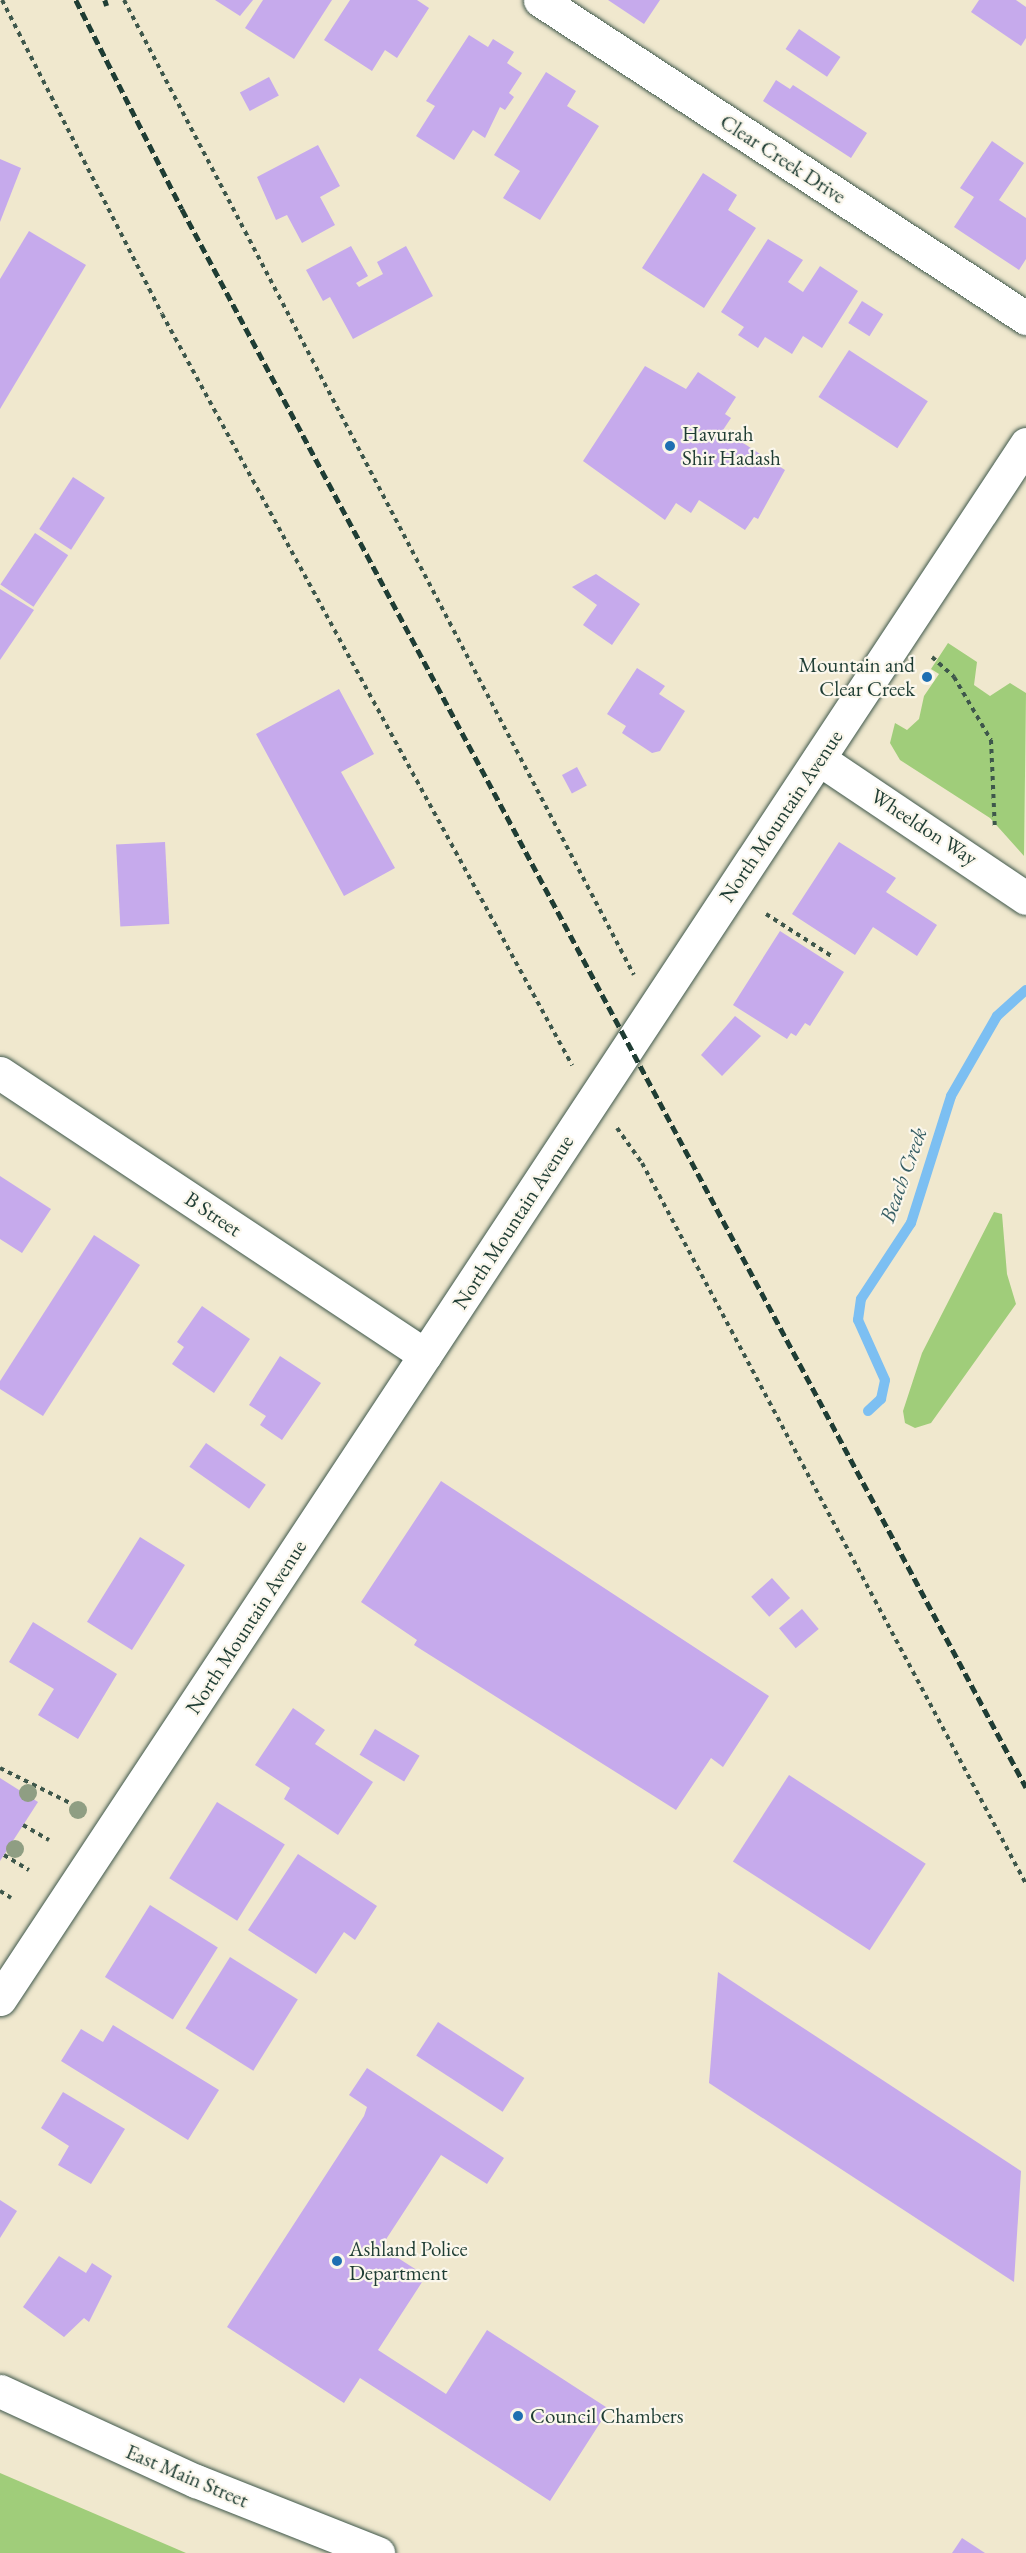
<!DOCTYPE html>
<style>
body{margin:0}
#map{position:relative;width:1026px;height:2553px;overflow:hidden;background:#f0e8ce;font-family:"EB Garamond",serif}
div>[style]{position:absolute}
.green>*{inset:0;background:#a0cd7a}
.stream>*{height:10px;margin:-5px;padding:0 5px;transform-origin:5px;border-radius:5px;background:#7cbff2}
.building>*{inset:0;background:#c6aaec;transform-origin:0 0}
.path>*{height:4px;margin-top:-2px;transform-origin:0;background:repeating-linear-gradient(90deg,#3e574b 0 4.5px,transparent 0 9px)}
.roads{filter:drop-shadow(0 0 2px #3e574b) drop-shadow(0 0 2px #3e574b)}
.minor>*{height:33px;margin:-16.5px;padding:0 16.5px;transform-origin:16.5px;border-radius:16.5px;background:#fff}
.tertiary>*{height:33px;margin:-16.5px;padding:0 16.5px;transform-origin:16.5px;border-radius:16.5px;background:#fff}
.rail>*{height:4.5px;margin-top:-2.25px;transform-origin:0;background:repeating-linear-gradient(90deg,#1f3d34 0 9px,transparent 0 13.5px)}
.trees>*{width:18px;height:18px;margin:-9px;border-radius:50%;background:#8f9e83}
.dots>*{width:16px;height:16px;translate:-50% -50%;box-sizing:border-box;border:3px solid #fbf7ec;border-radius:50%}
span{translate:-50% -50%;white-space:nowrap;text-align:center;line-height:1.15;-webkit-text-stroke:4.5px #fbf7ec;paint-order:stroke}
.street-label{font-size:21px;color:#1f3d34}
.poi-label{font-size:21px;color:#1f3d34}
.left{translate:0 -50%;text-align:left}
.right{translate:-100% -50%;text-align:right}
.water-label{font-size:22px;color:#365e64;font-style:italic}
</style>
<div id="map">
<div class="green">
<i style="clip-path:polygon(948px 643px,977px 662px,974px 685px,990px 696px,1010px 683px,1026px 693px,1024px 856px,990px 818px,900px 760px,890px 743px,895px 723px,907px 730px,919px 719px,924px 696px,939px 674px,931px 669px)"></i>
<i style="clip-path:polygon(994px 1212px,1002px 1214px,1007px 1274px,1016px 1304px,931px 1423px,915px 1428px,905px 1423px,903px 1411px,922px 1353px)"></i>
<i style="clip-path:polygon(0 2473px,186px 2553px,0 2553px)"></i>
</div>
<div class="stream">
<i style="left:868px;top:1411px;width:18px;rotate:-43deg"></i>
<i style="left:881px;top:1399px;width:19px;rotate:-78deg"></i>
<i style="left:885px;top:1380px;width:66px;rotate:-114.2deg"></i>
<i style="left:858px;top:1320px;width:21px;rotate:-82deg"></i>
<i style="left:861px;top:1299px;width:91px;rotate:-56.7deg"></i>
<i style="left:911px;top:1223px;width:133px;rotate:-72.5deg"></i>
<i style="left:951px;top:1096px;width:92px;rotate:-60.1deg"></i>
<i style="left:997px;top:1016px;width:39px;rotate:-42deg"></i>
</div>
<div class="building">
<i style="clip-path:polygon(215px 0,253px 0,240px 16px)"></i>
<i style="clip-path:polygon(263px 0,332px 0,294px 59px,245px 28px)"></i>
<i style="clip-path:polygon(350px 0,417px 0,429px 8px,397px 58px,385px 50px,372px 71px,324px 40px)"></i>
<i style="clip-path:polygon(608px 0,660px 0,644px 24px)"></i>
<i style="clip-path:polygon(979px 0,1016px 0,1026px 7px,1026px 38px,1021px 46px,971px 12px)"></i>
<i style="left:799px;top:29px;width:50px;height:24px;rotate:34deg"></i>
<i style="clip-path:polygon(469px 35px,488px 47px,493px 39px,514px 52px,507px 63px,522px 73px,509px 93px,514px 97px,505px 110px,500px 107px,485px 138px,473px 130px,454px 160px,416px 136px,435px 106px,426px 101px)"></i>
<i style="clip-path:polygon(546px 72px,576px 91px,567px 106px,599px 126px,540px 220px,503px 198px,520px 171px,494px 155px)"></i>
<i style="left:269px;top:77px;width:21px;height:33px;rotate:62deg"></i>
<i style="clip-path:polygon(776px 80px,790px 89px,793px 85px,867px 133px,851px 158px,763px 101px)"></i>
<i style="clip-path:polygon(992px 141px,1024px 163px,999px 200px,1026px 218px,1026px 259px,1019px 270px,954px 227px,974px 197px,960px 188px)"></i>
<i style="clip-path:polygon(318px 145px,340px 186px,320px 197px,335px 225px,302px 243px,287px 215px,276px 220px,257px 177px)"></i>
<i style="clip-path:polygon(0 159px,21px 168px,0 222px)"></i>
<i style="clip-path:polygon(703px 173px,737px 195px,728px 210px,756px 228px,704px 308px,642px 268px)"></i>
<i style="clip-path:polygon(29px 231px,86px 265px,0 409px,0 279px)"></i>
<i style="clip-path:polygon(768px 239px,803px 260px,788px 282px,803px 292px,820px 266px,858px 291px,822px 348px,803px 336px,792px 354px,765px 337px,758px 348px,738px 335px,744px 327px,721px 312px)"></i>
<i style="clip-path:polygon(351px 246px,368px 276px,356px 283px,359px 287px,383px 274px,377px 262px,406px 246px,433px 296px,353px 339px,330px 297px,323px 301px,306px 270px)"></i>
<i style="left:862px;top:301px;width:25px;height:26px;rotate:32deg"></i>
<i style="left:849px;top:350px;width:94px;height:56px;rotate:33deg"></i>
<i style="clip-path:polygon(645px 366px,686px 389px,698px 372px,736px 397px,725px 414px,731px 418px,723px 430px,785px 470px,758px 519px,754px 517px,745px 530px,699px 500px,691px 513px,676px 503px,665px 520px,583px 461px)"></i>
<i style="left:73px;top:477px;width:38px;height:62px;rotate:33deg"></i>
<i style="left:35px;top:533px;width:40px;height:62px;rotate:34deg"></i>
<i style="clip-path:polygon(596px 574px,640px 604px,612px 645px,583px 625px,597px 605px,572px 587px)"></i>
<i style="clip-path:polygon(0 589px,34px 610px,0 660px)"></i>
<i style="clip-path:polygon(637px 668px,665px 686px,659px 694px,685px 711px,660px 751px,652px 753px,622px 733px,626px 726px,607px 714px)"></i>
<i style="clip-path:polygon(339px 689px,374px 754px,341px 772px,395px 868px,344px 896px,256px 734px)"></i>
<i style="left:577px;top:767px;width:21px;height:17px;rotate:62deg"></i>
<i style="left:165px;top:842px;width:82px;height:49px;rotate:87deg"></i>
<i style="clip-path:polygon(839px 842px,896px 878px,886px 892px,937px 925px,917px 956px,873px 927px,855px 955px,792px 914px)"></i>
<i style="clip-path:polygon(780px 931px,844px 972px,810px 1026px,805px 1023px,796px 1036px,791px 1033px,787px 1039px,733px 1005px)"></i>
<i style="clip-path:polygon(735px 1016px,761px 1036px,722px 1076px,701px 1055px)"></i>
<i style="clip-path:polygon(0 1176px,51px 1209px,22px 1253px,0 1239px)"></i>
<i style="clip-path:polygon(94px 1235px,140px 1265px,43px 1416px,0 1389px,0 1381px)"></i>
<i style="clip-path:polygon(202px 1306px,250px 1339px,214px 1393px,172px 1364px,184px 1347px,177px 1342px)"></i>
<i style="clip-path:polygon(280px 1356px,321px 1383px,282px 1440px,260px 1425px,266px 1416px,249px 1405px)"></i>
<i style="left:206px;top:1443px;width:73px;height:29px;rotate:35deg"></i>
<i style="clip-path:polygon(441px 1481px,769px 1696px,723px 1767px,711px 1758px,676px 1810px,414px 1645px,417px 1640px,361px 1602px)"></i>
<i style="left:140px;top:1537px;width:53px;height:100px;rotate:32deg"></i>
<i style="left:772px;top:1578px;width:27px;height:28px;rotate:48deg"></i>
<i style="left:802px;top:1609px;width:26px;height:30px;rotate:50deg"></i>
<i style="clip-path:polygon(33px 1622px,117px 1674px,78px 1739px,38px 1715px,54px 1689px,9px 1662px)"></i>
<i style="clip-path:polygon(293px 1708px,325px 1730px,315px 1744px,373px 1782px,338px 1835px,284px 1799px,290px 1788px,255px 1765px)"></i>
<i style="left:375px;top:1729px;width:52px;height:30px;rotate:31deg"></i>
<i style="left:789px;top:1775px;width:163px;height:103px;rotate:33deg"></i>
<i style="clip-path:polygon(0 1778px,38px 1802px,0 1861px)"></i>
<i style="left:217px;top:1802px;width:80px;height:90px;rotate:32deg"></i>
<i style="clip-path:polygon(298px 1854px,377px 1906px,355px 1940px,344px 1932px,316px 1974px,248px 1930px)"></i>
<i style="left:150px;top:1905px;width:80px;height:85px;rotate:32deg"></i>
<i style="left:230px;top:1957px;width:80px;height:84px;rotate:32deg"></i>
<i style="clip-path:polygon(718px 1972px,1021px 2171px,1014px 2282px,709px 2083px)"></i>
<i style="left:438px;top:2022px;width:103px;height:40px;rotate:33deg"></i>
<i style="clip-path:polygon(113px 2025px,219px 2090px,188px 2140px,61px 2061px,81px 2029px,103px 2042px)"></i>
<i style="clip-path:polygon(367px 2068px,504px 2158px,487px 2184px,441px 2155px,381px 2247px,426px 2276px,378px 2350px,446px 2394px,487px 2330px,609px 2409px,550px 2501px,360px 2378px,344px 2403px,227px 2327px,364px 2116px,367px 2107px,349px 2095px)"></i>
<i style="clip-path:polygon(63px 2092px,125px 2129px,91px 2184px,58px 2165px,69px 2146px,41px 2128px)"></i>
<i style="clip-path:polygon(0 2200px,17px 2211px,0 2238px)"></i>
<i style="clip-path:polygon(59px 2256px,86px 2273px,92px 2263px,112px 2276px,89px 2322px,84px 2318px,64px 2337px,23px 2307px)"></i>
<i style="clip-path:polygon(962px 2538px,985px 2553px,952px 2553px)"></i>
</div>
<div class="path">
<i style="left:2px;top:0;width:352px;rotate:63deg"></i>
<i style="left:162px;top:314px;width:856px;rotate:61.37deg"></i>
<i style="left:124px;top:0;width:1100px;rotate:62.39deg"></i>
<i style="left:932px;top:657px;width:30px;rotate:42deg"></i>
<i style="left:954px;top:677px;width:73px;rotate:59.6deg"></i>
<i style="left:991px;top:740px;width:90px;rotate:87.5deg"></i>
<i style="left:766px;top:914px;width:80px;rotate:32.7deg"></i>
<i style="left:617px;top:1128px;width:43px;rotate:54.5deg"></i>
<i style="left:642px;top:1163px;width:817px;rotate:61.96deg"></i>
<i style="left:0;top:1768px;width:80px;rotate:26.6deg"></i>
<i style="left:23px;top:1825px;width:30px;rotate:30deg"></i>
<i style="left:4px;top:1855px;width:29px;rotate:31deg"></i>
<i style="left:0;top:1891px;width:13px;rotate:32deg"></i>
</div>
<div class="roads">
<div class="minor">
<i style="left:540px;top:0;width:581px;rotate:33.2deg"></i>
<i style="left:819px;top:759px;width:249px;rotate:33.9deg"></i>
<i style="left:0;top:1073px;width:510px;rotate:33.57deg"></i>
</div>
<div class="tertiary">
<i style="left:0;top:1999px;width:1863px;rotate:-56.58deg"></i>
<i style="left:0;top:2391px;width:216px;rotate:24.7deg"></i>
<i style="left:196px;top:2481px;width:196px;rotate:21.6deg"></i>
</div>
</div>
<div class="rail">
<i style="left:76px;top:0;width:234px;rotate:63.1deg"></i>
<i style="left:182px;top:209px;width:1790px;rotate:61.86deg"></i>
<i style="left:105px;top:0;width:6px;rotate:72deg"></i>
</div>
<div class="trees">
<i style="left:28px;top:1793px"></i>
<i style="left:78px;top:1810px"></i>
<i style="left:15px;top:1849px"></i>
</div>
<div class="dots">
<i style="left:670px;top:446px;background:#1f6fb2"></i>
<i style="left:927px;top:677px;background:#1f6fb2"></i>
<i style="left:337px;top:2261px;background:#1f6fb2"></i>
<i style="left:518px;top:2416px;background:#1f6fb2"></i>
</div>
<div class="street-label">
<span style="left:783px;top:159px;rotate:33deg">Clear Creek Drive</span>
<span style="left:781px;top:816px;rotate:-56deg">North Mountain Avenue</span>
<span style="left:924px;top:827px;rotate:33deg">Wheeldon Way</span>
<span style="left:213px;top:1214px;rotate:34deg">B Street</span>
<span style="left:513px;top:1222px;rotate:-57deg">North Mountain Avenue</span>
<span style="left:246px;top:1627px;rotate:-57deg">North Mountain Avenue</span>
<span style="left:187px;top:2476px;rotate:23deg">East Main Street</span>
</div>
<div class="poi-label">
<span class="left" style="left:682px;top:446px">Havurah<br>Shir Hadash</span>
<span class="right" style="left:915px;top:677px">Mountain and<br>Clear Creek</span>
<span class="left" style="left:349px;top:2261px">Ashland Police<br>Department</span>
<span class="left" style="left:530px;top:2416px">Council Chambers</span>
</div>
<div class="water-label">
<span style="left:903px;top:1175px;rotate:-70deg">Beach Creek</span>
</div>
</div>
